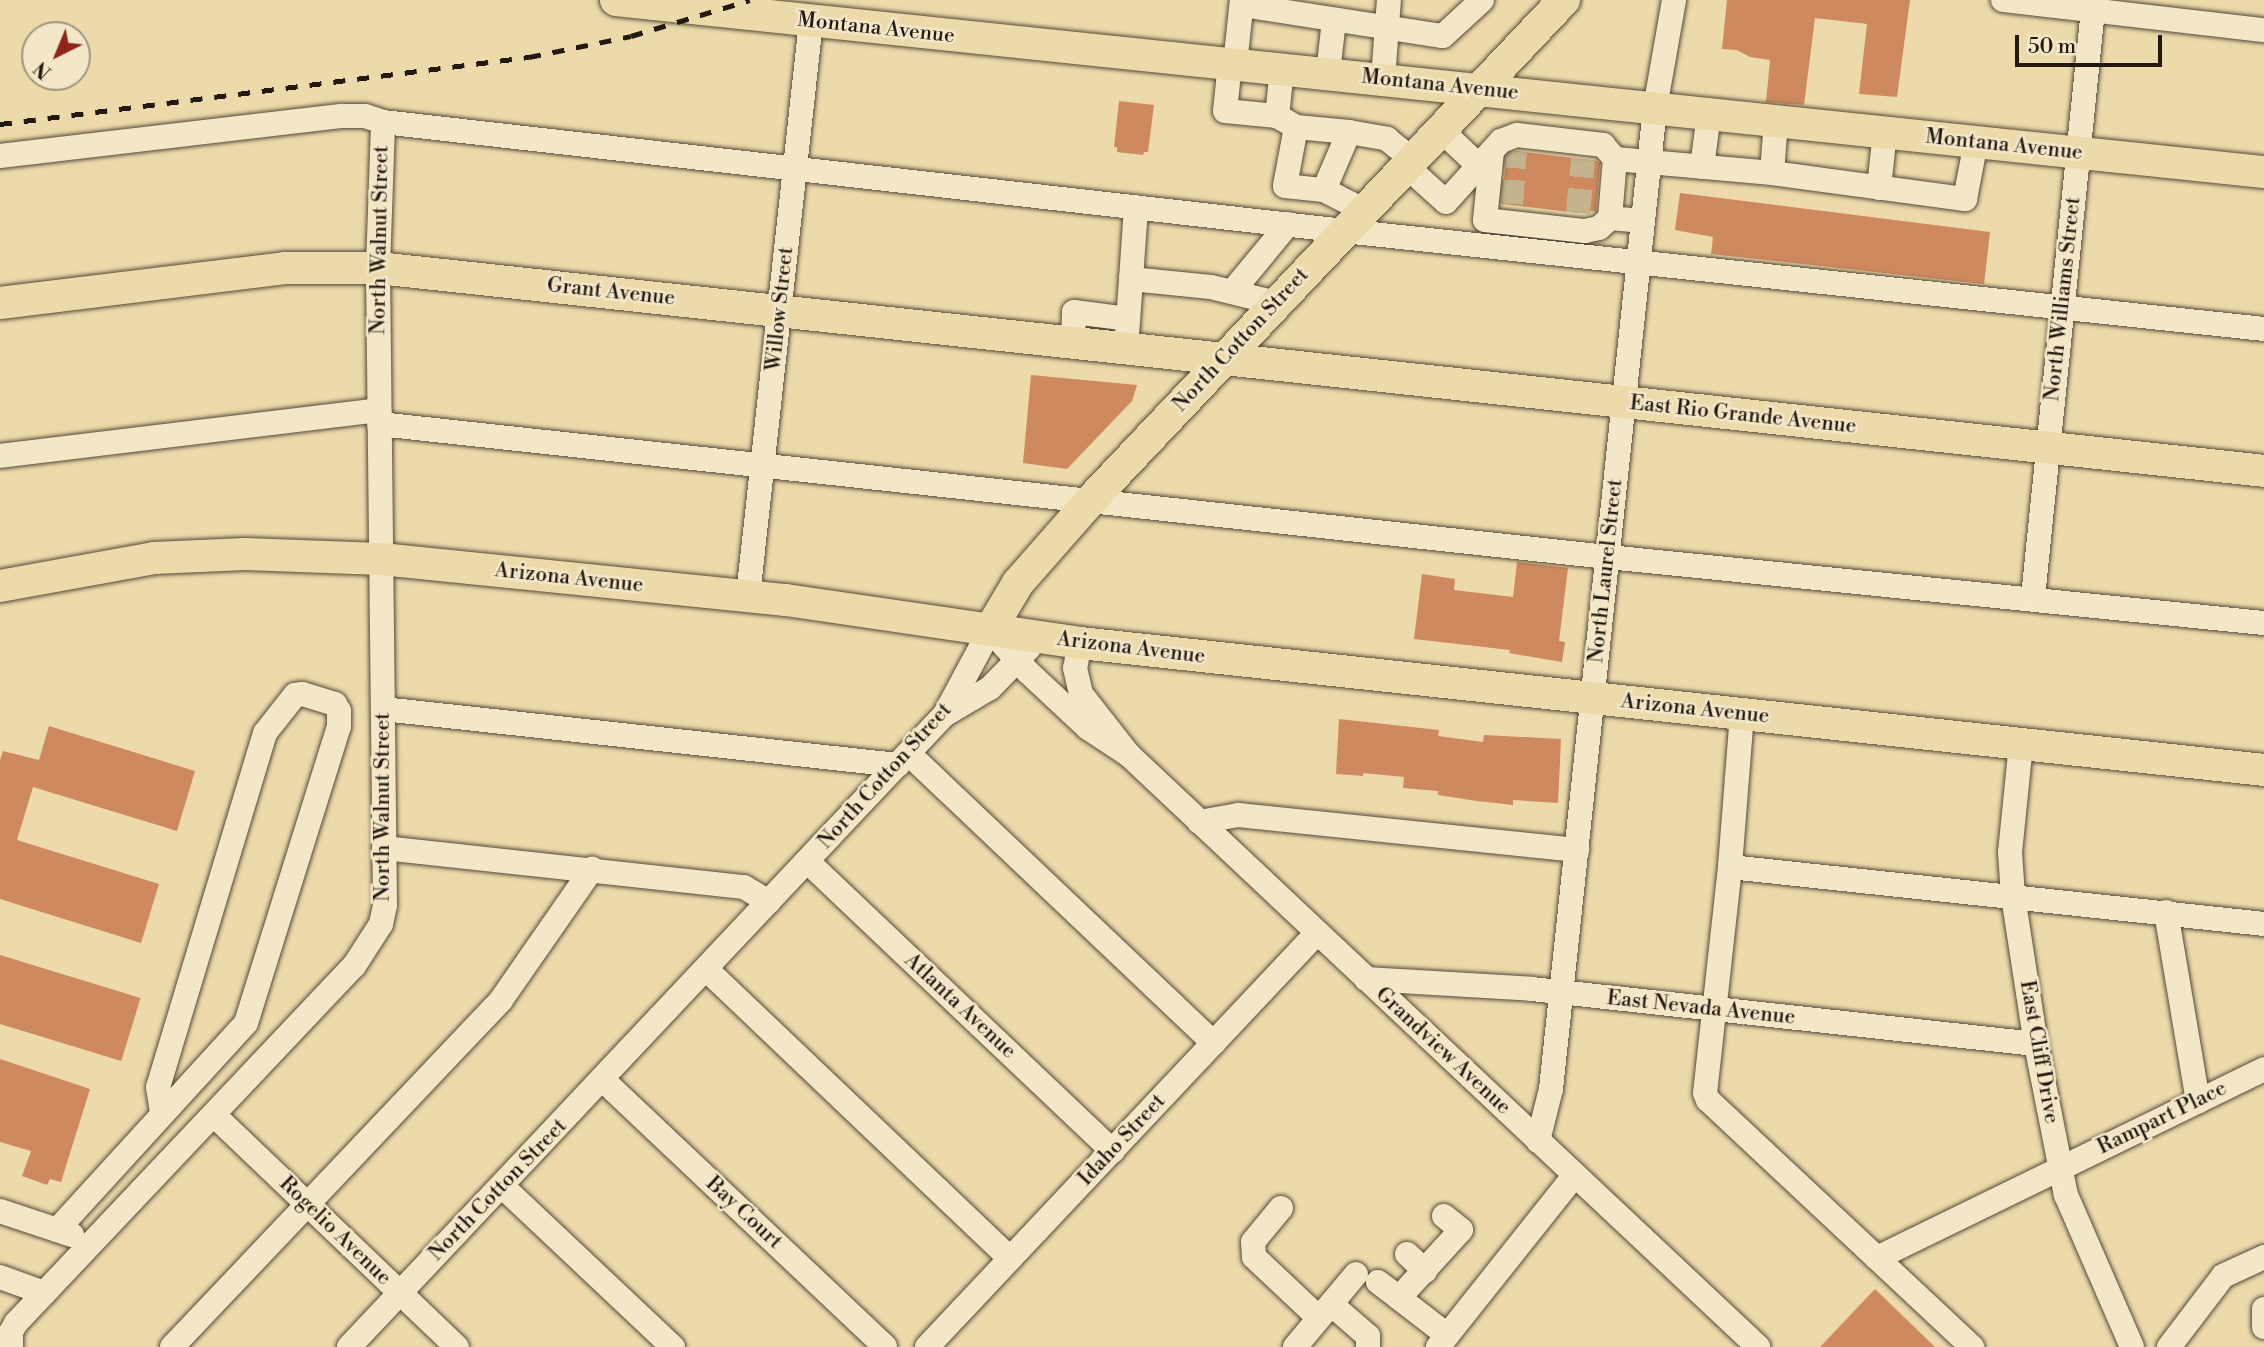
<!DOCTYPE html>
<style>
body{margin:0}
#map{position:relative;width:2264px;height:1347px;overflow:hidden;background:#ecdaab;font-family:"Libre Bodoni",serif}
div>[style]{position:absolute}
.building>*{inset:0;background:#cf895e;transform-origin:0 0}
.minor-tunnel>*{height:24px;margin-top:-12px;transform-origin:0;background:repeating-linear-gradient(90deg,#c4b38c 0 24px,transparent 0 36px)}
.roads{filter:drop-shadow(0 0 2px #554938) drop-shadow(0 0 2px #554938)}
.minor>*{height:24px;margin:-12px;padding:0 12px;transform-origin:12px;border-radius:12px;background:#f3e7c8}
.major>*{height:32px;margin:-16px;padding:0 16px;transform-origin:16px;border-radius:16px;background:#ecdaab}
.rail>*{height:5px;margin-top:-2.5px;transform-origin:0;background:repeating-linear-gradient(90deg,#231911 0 12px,transparent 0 24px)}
span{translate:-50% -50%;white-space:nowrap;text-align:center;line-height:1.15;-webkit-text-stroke:5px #f3e7c8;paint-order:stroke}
.street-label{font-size:21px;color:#231911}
.north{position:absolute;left:21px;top:21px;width:70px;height:70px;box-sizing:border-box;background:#f3e7c8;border:2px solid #a0957f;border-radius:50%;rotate:223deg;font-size:19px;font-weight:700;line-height:28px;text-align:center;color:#231911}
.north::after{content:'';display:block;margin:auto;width:24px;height:32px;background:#8f2418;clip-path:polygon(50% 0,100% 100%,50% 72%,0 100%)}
.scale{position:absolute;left:2015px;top:35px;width:147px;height:32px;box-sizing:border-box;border:4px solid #231911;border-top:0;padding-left:9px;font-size:21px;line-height:24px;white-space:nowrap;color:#231911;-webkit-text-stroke:5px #f3e7c8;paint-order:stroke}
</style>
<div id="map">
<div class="building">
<i style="clip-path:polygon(1727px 0,1910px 0,1897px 97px,1859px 94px,1867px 24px,1815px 18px,1804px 105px,1766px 102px,1770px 60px,1750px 57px,1737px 50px,1722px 49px)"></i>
<i style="clip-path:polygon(1119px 101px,1154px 105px,1148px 152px,1144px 152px,1143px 155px,1117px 152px,1117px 147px,1114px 147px)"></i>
<i style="clip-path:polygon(1517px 151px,1597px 161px,1600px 164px,1596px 211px,1578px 213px,1502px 204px,1506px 157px)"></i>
<i style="clip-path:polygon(1680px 193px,1990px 232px,1984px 284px,1711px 254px,1713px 237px,1675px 230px)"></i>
<i style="clip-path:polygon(1031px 375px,1137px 385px,1132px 401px,1067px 469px,1023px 463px)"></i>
<i style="clip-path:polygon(1517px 562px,1568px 568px,1559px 641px,1565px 642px,1562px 662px,1509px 653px,1510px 650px,1414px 639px,1422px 574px,1455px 579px,1454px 590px,1513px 597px)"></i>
<i style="clip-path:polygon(1339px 719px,1439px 730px,1438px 736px,1483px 742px,1484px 735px,1561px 739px,1558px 803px,1513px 800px,1513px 805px,1477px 801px,1438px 795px,1438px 791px,1403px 788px,1404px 777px,1363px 773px,1363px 776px,1336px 774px)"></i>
<i style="clip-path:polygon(49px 726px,195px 771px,177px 831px,33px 787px,17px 840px,159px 884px,141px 943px,0 899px,0 760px,3px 751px,39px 760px)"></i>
<i style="left:0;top:955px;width:147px;height:66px;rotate:17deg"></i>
<i style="clip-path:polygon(0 1059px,90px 1089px,61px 1182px,50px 1179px,47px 1185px,22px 1176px,31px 1151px,0 1142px)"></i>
<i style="clip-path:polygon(1875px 1289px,1935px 1347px,1820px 1347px)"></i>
</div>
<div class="minor-tunnel">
<i style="left:1511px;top:204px;width:53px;rotate:-85.7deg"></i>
<i style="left:1578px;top:213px;width:54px;rotate:-84.7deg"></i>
</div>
<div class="roads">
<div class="minor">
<i style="left:2003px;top:0;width:263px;rotate:6.6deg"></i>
<i style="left:1242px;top:5px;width:203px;rotate:8.8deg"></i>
<i style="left:1443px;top:36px;width:53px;rotate:-42.7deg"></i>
<i style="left:1230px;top:63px;width:48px;rotate:95.9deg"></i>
<i style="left:1225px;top:111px;width:52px;rotate:5.5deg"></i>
<i style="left:1277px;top:116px;width:22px;rotate:30deg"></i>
<i style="left:1235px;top:64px;width:64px;rotate:-83.8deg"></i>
<i style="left:1328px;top:73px;width:53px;rotate:-83.5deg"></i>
<i style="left:1383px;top:79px;width:79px;rotate:-85.7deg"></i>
<i style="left:1277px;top:116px;width:47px;rotate:-83.9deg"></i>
<i style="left:1440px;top:129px;width:54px;rotate:43.5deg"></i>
<i style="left:1349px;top:132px;width:39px;rotate:10deg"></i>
<i style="left:1387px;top:139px;width:32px;rotate:39deg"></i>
<i style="left:1492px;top:151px;width:69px;rotate:95.8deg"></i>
<i style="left:1485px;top:220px;width:101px;rotate:6.3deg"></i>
<i style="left:1585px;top:231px;width:14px;rotate:-12deg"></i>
<i style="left:1599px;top:228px;width:15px;rotate:-42deg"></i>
<i style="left:0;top:156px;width:345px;rotate:-6.7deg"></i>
<i style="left:343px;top:116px;width:22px"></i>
<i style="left:365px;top:116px;width:19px;rotate:18deg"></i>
<i style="left:383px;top:122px;width:967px;rotate:6.47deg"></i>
<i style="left:1344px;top:231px;width:925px;rotate:6.08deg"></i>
<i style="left:1405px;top:165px;width:55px;rotate:42.1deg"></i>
<i style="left:1446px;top:202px;width:82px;rotate:-48deg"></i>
<i style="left:1501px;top:141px;width:17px;rotate:-21deg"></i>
<i style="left:1517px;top:135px;width:87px;rotate:6.6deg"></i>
<i style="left:1603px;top:145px;width:18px;rotate:49deg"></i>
<i style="left:1702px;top:167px;width:53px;rotate:-82.5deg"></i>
<i style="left:1772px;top:173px;width:52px;rotate:-85.6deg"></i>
<i style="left:1879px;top:188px;width:56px;rotate:-83.9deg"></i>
<i style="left:1324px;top:190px;width:63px;rotate:-66.7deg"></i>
<i style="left:1349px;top:132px;width:53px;rotate:-174.6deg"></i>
<i style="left:1296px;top:127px;width:60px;rotate:100.6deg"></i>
<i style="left:1285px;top:186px;width:39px;rotate:6deg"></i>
<i style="left:1324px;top:190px;width:44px;rotate:27.1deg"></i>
<i style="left:1643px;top:221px;width:33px;rotate:-175deg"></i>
<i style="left:1610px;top:218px;width:59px;rotate:-85.2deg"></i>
<i style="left:1615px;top:159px;width:158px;rotate:5.1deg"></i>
<i style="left:1772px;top:173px;width:195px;rotate:7.7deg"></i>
<i style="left:1965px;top:199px;width:58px;rotate:-79.1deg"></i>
<i style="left:1131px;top:279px;width:72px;rotate:-86deg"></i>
<i style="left:1232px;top:292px;width:88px;rotate:-50.5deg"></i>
<i style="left:1073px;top:343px;width:31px;rotate:-88deg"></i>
<i style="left:1074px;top:312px;width:54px;rotate:7.4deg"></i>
<i style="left:1126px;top:349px;width:70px;rotate:-85.9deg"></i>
<i style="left:1131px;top:279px;width:80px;rotate:5.7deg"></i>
<i style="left:1211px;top:287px;width:67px;rotate:13.8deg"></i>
<i style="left:379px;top:424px;width:1236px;rotate:6.18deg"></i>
<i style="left:1608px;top:557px;width:659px;rotate:5.75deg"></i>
<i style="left:0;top:456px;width:382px;rotate:-6.9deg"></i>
<i style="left:748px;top:596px;width:577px;rotate:-83.74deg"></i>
<i style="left:2033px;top:597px;width:600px;rotate:-84.17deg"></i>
<i style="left:1080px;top:643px;width:25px;rotate:101deg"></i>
<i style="left:1075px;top:668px;width:27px;rotate:77deg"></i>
<i style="left:1081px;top:694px;width:78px;rotate:51.8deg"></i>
<i style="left:1129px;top:755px;width:864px;rotate:43.26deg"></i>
<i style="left:383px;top:709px;width:518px;rotate:6.21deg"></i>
<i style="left:946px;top:714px;width:51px;rotate:-30.6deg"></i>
<i style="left:990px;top:688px;width:56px;rotate:-45.7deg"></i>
<i style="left:1742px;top:714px;width:153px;rotate:94.5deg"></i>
<i style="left:1730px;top:867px;width:227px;rotate:96.3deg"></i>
<i style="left:1705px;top:1093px;width:8px;rotate:67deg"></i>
<i style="left:1708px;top:1100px;width:362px;rotate:43.1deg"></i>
<i style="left:2021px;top:744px;width:109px;rotate:95.8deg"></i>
<i style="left:2010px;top:852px;width:44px;rotate:86.1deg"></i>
<i style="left:2013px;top:896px;width:150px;rotate:81.2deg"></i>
<i style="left:2036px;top:1044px;width:154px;rotate:78.8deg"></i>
<i style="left:2066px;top:1195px;width:166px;rotate:66.5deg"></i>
<i style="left:909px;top:754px;width:420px;rotate:43.5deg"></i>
<i style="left:1199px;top:822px;width:40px;rotate:-10deg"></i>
<i style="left:1238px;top:815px;width:341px;rotate:5.9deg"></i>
<i style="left:384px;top:848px;width:362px;rotate:6.2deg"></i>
<i style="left:744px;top:887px;width:29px;rotate:31deg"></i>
<i style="left:808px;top:862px;width:420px;rotate:43.5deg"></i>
<i style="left:1730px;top:867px;width:537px;rotate:6.09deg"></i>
<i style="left:2166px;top:912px;width:192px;rotate:80.4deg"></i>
<i style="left:706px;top:969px;width:420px;rotate:43.6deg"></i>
<i style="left:1366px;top:979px;width:166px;rotate:3.4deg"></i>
<i style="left:1532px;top:989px;width:507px;rotate:6.23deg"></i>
<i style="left:603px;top:1080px;width:388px;rotate:43.4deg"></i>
<i style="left:214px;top:1115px;width:336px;rotate:43.7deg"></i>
<i style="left:1538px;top:1141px;width:54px;rotate:-76deg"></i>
<i style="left:1551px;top:1089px;width:986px;rotate:-83.95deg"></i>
<i style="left:1655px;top:108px;width:110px;rotate:-80deg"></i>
<i style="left:502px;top:1186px;width:235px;rotate:43.3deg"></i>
<i style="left:1281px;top:1208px;width:44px;rotate:129.5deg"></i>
<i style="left:1253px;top:1242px;width:15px;rotate:86deg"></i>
<i style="left:1254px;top:1257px;width:89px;rotate:43.2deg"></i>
<i style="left:0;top:1211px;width:76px;rotate:18.4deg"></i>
<i style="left:1444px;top:1216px;width:22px;rotate:39deg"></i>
<i style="left:1461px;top:1230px;width:92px;rotate:132.4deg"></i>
<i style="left:1399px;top:1298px;width:61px;rotate:37.6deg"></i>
<i style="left:57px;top:1230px;width:280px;rotate:-47.6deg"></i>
<i style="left:246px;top:1023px;width:311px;rotate:-72.6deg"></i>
<i style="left:339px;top:726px;width:15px;rotate:-90deg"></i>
<i style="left:339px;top:711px;width:8px;rotate:-120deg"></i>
<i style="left:335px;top:704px;width:34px;rotate:-163deg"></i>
<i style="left:302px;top:694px;width:7px;rotate:172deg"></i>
<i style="left:295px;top:695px;width:48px;rotate:128.3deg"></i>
<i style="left:265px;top:733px;width:370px;rotate:106.8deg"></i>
<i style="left:158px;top:1087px;width:26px;rotate:81deg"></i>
<i style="left:1407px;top:1254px;width:25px;rotate:43deg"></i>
<i style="left:1877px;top:1258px;width:431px;rotate:-26deg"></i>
<i style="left:0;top:1277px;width:47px;rotate:20deg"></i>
<i style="left:1378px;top:1282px;width:26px;rotate:37deg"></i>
<i style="left:1331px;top:1304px;width:49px;rotate:40.9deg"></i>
<i style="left:1368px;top:1336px;width:11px;rotate:90deg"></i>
<i style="left:2264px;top:1309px;width:18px;rotate:90deg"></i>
<i style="left:11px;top:1347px;width:15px;rotate:-90deg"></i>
<i style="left:11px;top:1332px;width:10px;rotate:-61deg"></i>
<i style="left:16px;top:1323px;width:492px;rotate:-46.6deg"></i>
<i style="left:354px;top:966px;width:50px;rotate:-57.3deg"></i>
<i style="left:381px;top:924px;width:19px;rotate:-78deg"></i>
<i style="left:385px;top:905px;width:637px;rotate:-90.63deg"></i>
<i style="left:378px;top:268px;width:146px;rotate:-88deg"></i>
<i style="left:172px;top:1347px;width:478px;rotate:-46.5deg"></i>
<i style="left:501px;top:1000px;width:160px;rotate:-55.2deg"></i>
<i style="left:349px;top:1347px;width:869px;rotate:-46.72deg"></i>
<i style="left:945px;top:714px;width:95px;rotate:-61.8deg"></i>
<i style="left:990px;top:630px;width:57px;rotate:47.9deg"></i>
<i style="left:1028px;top:672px;width:82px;rotate:43deg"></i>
<i style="left:1088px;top:728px;width:49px;rotate:33.4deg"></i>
<i style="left:927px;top:1347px;width:569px;rotate:-46.71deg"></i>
<i style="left:1295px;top:1347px;width:95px;rotate:-50.1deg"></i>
<i style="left:1438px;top:1347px;width:220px;rotate:-51.5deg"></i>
<i style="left:2169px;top:1347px;width:89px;rotate:-52.7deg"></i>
<i style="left:2223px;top:1276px;width:45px;rotate:-24.9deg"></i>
</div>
<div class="major">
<i style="left:616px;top:0;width:1657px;rotate:5.96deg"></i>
<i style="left:0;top:303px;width:287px;rotate:-7deg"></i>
<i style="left:285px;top:268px;width:93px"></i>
<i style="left:378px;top:268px;width:1897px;rotate:6.14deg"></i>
<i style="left:0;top:586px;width:157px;rotate:-10.3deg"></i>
<i style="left:154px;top:558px;width:91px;rotate:-2.5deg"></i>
<i style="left:245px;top:554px;width:136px;rotate:2.1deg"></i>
<i style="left:381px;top:559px;width:407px;rotate:5.8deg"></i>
<i style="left:786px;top:600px;width:297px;rotate:8.3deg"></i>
<i style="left:1080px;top:643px;width:1191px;rotate:6.12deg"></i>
<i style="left:990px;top:630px;width:55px;rotate:-59.2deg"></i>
<i style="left:1018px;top:583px;width:109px;rotate:-48.7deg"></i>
<i style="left:1090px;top:501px;width:690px;rotate:-46.59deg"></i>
</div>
</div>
<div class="rail">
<i style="left:0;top:124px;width:533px;rotate:-7.22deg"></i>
<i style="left:529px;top:57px;width:104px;rotate:-11.6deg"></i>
<i style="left:631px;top:36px;width:124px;rotate:-16.8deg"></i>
</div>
<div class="street-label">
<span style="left:876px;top:28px;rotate:6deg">Montana Avenue</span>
<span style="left:1440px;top:85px;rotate:6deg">Montana Avenue</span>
<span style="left:2004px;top:145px;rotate:6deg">Montana Avenue</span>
<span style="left:380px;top:240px;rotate:-89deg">North Walnut Street</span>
<span style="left:611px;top:292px;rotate:6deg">Grant Avenue</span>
<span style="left:2063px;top:299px;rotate:-84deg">North Williams Street</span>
<span style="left:780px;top:309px;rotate:-84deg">Willow Street</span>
<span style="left:1241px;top:340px;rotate:-47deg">North Cotton Street</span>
<span style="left:1743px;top:415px;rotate:6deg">East Rio Grande Avenue</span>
<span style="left:1606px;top:571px;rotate:-84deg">North Laurel Street</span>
<span style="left:569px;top:578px;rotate:6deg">Arizona Avenue</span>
<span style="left:1131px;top:648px;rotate:7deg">Arizona Avenue</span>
<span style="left:1695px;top:709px;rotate:6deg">Arizona Avenue</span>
<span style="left:885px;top:776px;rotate:-48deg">North Cotton Street</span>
<span style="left:383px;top:807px;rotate:-90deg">North Walnut Street</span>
<span style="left:960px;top:1006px;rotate:43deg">Atlanta Avenue</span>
<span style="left:1701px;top:1008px;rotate:6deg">East Nevada Avenue</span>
<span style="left:1443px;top:1051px;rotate:43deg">Grandview Avenue</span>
<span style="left:2039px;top:1052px;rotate:80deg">East Cliff Drive</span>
<span style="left:2162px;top:1118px;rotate:-26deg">Rampart Place</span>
<span style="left:1122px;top:1140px;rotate:-47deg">Idaho Street</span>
<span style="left:498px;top:1190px;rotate:-46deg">North Cotton Street</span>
<span style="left:744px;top:1213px;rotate:43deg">Bay Court</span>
<span style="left:335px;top:1231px;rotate:44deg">Rogelio Avenue</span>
</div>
<div class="north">N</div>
<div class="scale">50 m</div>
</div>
